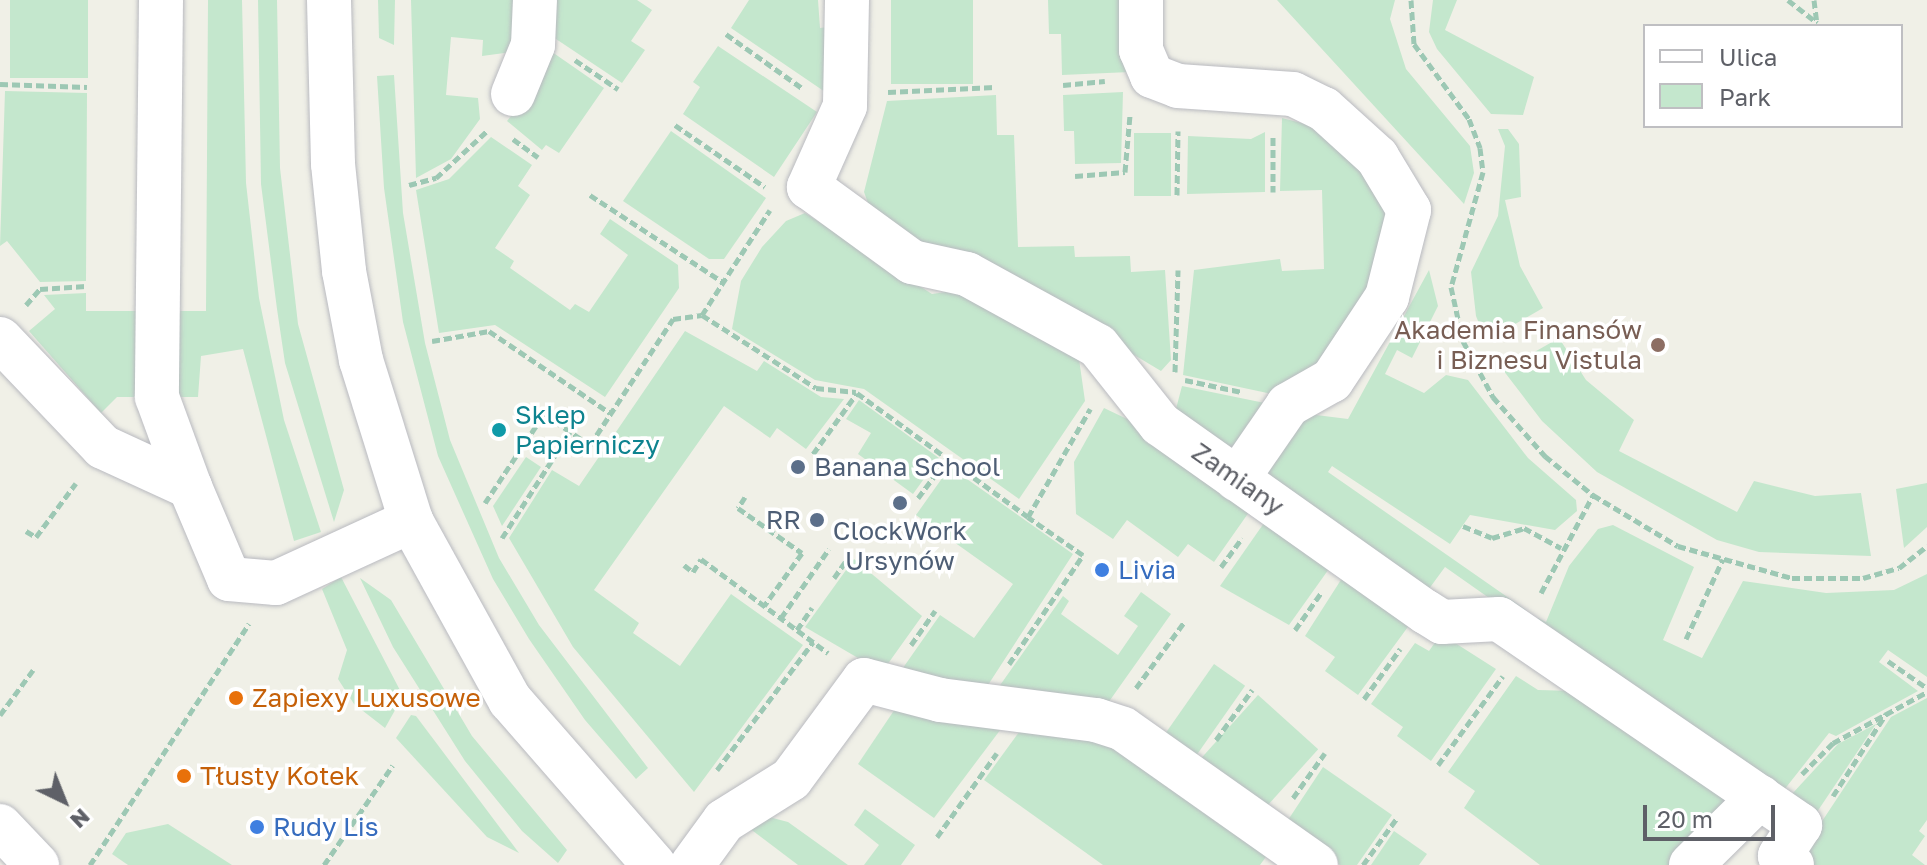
<!DOCTYPE html>
<meta charset="utf-8">
<style>
body{margin:0}
#map{position:relative;width:1927px;height:865px;overflow:hidden;background:#f0f0e7;font-family:"Golos Text",sans-serif}
div>[style]{position:absolute}
.green>*{inset:0;background:#c4e7cd;transform-origin:0 0}
.path>*{height:5px;margin-top:-2.5px;transform-origin:0;background:repeating-linear-gradient(90deg,#9dc8b4 0 8px,transparent 0 12px)}
.roads{filter:drop-shadow(0 0 2px #b9bac0) drop-shadow(0 0 2px #b9bac0)}
.minor>*{height:44px;margin:-22px;padding:0 22px;transform-origin:22px;border-radius:22px;background:#fff}
.dots>*{width:22px;height:22px;translate:-50% -50%;box-sizing:border-box;border:4px solid #fff;border-radius:50%}
span{translate:-50% -50%;white-space:nowrap;text-align:center;line-height:1.15;-webkit-text-stroke:7px #fff;paint-order:stroke}
.education-label{font-size:26px;color:#785e54}
.right{translate:-100% -50%;text-align:right}
.culture-label{font-size:26px;color:#0d838f}
.left{translate:0 -50%;text-align:left}
.service-label{font-size:26px;color:#4e5e75}
.street-label{font-size:26px;color:#5e6067}
.shop-label{font-size:26px;color:#366cbe}
.food-label{font-size:26px;color:#c56008}
.legend{position:absolute;left:1643px;top:24px;width:260px;height:104px;box-sizing:border-box;background:#fff;border:2px solid #bfbfc2;margin:0;padding:10px 14px;list-style:none;font-size:24px;color:#5e6067}
.legend li{display:flex;align-items:center;gap:16px;height:40px}
.legend b{width:40px;border:2px solid #bfbfc2}
.north{position:absolute;left:24px;top:761px;width:80px;height:80px;-webkit-text-stroke:6px #fff;paint-order:stroke;rotate:137deg;font-size:22px;font-weight:700;line-height:32px;text-align:center;color:#5e6067}
.north::after{content:'';display:block;margin:auto;width:28px;height:36px;background:#5e6067;clip-path:polygon(50% 0,100% 100%,50% 72%,0 100%)}
.scale{position:absolute;left:1643px;top:805px;width:132px;height:36px;box-sizing:border-box;border:4px solid #5e6067;border-top:0;padding-left:10px;font-size:24px;line-height:28px;white-space:nowrap;color:#5e6067;-webkit-text-stroke:6px #fff;paint-order:stroke}
</style>
<div id="map">
<div class="green">
<i style="left:10px;top:0;width:78px;height:78px"></i>
<i style="clip-path:polygon(208px 0,242px 0,246px 183px,259px 298px,284px 420px,321px 532px,294px 541px,243px 349px,201px 356px,198px 397px,171px 397px,175px 311px,206px 311px)"></i>
<i style="clip-path:polygon(258px 0,277px 0,280px 168px,298px 324px,344px 490px,334px 522px,285px 363px,277px 309px,261px 184px)"></i>
<i style="clip-path:polygon(378px 0,395px 0,394px 45px,379px 38px)"></i>
<i style="clip-path:polygon(411px 0,520px 0,511px 52px,482px 56px,483px 40px,451px 37px,446px 95px,478px 98px,480px 119px,451px 159px,416px 178px)"></i>
<i style="clip-path:polygon(542px 0,637px 0,652px 10px,631px 41px,645px 50px,622px 83px,541px 29px)"></i>
<i style="clip-path:polygon(749px 0,818px 0,820px 28px,834px 26px,834px 98px,731px 28px)"></i>
<i style="left:891px;top:0;width:82px;height:84px"></i>
<i style="clip-path:polygon(1048px 0,1127px 0,1130px 72px,1062px 75px,1061px 34px,1049px 34px)"></i>
<i style="clip-path:polygon(1277px 0,1395px 0,1390px 19px,1406px 69px,1470px 146px,1474px 173px,1464px 204px)"></i>
<i style="clip-path:polygon(1433px 0,1457px 0,1445px 30px,1534px 77px,1523px 115px,1491px 114px,1437px 49px,1429px 32px)"></i>
<i style="clip-path:polygon(542px 45px,604px 88px,559px 153px,546px 145px,542px 150px,507px 121px,522px 103px)"></i>
<i style="clip-path:polygon(718px 46px,817px 112px,774px 177px,683px 114px,700px 87px,693px 82px)"></i>
<i style="clip-path:polygon(394px 75px,403px 213px,425px 343px,450px 440px,499px 558px,539px 625px,648px 768px,636px 779px,585px 720px,529px 639px,493px 579px,438px 456px,403px 322px,384px 188px,377px 76px)"></i>
<i style="clip-path:polygon(5px 91px,87px 93px,86px 281px,40px 282px,7px 241px,0 246px)"></i>
<i style="clip-path:polygon(1123px 92px,1121px 163px,1075px 164px,1074px 131px,1064px 131px,1063px 95px)"></i>
<i style="clip-path:polygon(996px 95px,997px 135px,1014px 135px,1018px 247px,1074px 246px,1075px 257px,1130px 256px,1131px 272px,1165px 270px,1171px 360px,1161px 371px,972px 258px,920px 249px,873px 217px,864px 192px,887px 101px)"></i>
<i style="clip-path:polygon(1282px 118px,1336px 132px,1370px 164px,1394px 233px,1330px 364px,1272px 394px,1183px 375px,1194px 270px,1280px 259px,1282px 271px,1324px 269px,1322px 190px,1280px 191px)"></i>
<i style="clip-path:polygon(1498px 129px,1508px 129px,1519px 144px,1521px 197px,1505px 200px,1520px 266px,1543px 308px,1486px 341px,1476px 316px,1471px 272px,1498px 216px,1505px 146px)"></i>
<i style="clip-path:polygon(671px 131px,766px 198px,724px 259px,709px 259px,623px 201px)"></i>
<i style="clip-path:polygon(1265px 132px,1265px 192px,1187px 194px,1188px 136px,1251px 139px)"></i>
<i style="left:1171px;top:133px;width:63px;height:37px;rotate:90deg"></i>
<i style="clip-path:polygon(491px 137px,532px 165px,518px 186px,530px 195px,495px 248px,514px 261px,510px 268px,570px 310px,575px 304px,589px 312px,628px 255px,600px 234px,610px 219px,678px 265px,679px 288px,605px 397px,495px 325px,439px 333px,416px 190px,449px 179px)"></i>
<i style="clip-path:polygon(805px 213px,932px 294px,966px 289px,1078px 352px,1085px 401px,1019px 499px,864px 389px,815px 380px,732px 329px,741px 281px,762px 247px,786px 221px)"></i>
<i style="clip-path:polygon(1429px 270px,1438px 306px,1412px 358px,1397px 350px,1385px 374px,1424px 393px,1446px 375px,1468px 380px,1528px 458px,1576px 500px,1577px 511px,1555px 530px,1470px 515px,1450px 544px,1332px 466px,1328px 472px,1526px 610px,1519px 619px,1445px 567px,1423px 597px,1256px 483px,1292px 412px,1348px 419px)"></i>
<i style="clip-path:polygon(86px 293px,86px 311px,141px 311px,141px 397px,117px 397px,101px 413px,29px 331px,55px 309px,44px 295px)"></i>
<i style="clip-path:polygon(685px 331px,757px 371px,764px 361px,821px 397px,844px 399px,806px 449px,777px 428px,770px 438px,724px 406px,594px 590px,639px 623px,633px 633px,680px 666px,731px 594px,803px 645px,694px 792px,573px 647px,509px 538px,552px 470px,579px 486px)"></i>
<i style="clip-path:polygon(1559px 338px,1586px 380px,1634px 420px,1619px 451px,1737px 512px,1754px 481px,1815px 496px,1861px 493px,1871px 556px,1759px 552px,1717px 540px,1597px 472px,1542px 421px,1503px 370px)"></i>
<i style="clip-path:polygon(1182px 386px,1274px 405px,1233px 458px,1172px 424px)"></i>
<i style="clip-path:polygon(859px 400px,939px 458px,913px 494px,858px 454px,871px 433px,846px 419px)"></i>
<i style="clip-path:polygon(1104px 408px,1146px 428px,1254px 505px,1214px 562px,1188px 544px,1178px 557px,1127px 520px,1113px 539px,1076px 514px,1074px 462px)"></i>
<i style="clip-path:polygon(526px 457px,541px 467px,502px 526px,493px 506px)"></i>
<i style="clip-path:polygon(950px 467px,1073px 554px,988px 685px,898px 675px,940px 615px,974px 638px,1013px 584px,916px 515px)"></i>
<i style="clip-path:polygon(1927px 483px,1927px 527px,1904px 548px,1896px 489px)"></i>
<i style="clip-path:polygon(1264px 523px,1336px 559px,1289px 625px,1220px 586px)"></i>
<i style="clip-path:polygon(1613px 525px,1694px 567px,1663px 640px,1702px 658px,1743px 581px,1826px 593px,1894px 590px,1927px 574px,1927px 677px,1888px 650px,1879px 662px,1918px 691px,1836px 736px,1829px 733px,1784px 790px,1533px 628px,1538px 618px,1546px 622px,1569px 566px,1598px 529px)"></i>
<i style="clip-path:polygon(854px 559px,922px 616px,882px 672px,805px 627px)"></i>
<i style="clip-path:polygon(1346px 572px,1413px 620px,1358px 695px,1325px 671px,1335px 657px,1305px 636px)"></i>
<i style="clip-path:polygon(341px 577px,403px 696px,385px 728px,354px 704px,338px 679px,347px 650px,322px 589px)"></i>
<i style="clip-path:polygon(360px 578px,391px 600px,472px 736px,567px 850px,558px 863px,522px 831px,465px 761px,393px 647px)"></i>
<i style="clip-path:polygon(1141px 592px,1171px 614px,1108px 703px,996px 691px,1063px 596px,1069px 601px,1061px 614px,1118px 655px,1138px 626px,1124px 616px)"></i>
<i style="clip-path:polygon(1441px 634px,1496px 669px,1431px 761px,1397px 736px,1403px 727px,1371px 704px,1415px 643px,1429px 651px)"></i>
<i style="left:1214px;top:664px;width:38px;height:90px;rotate:35deg"></i>
<i style="clip-path:polygon(1516px 676px,1538px 690px,1575px 691px,1734px 801px,1669px 865px,1540px 865px,1464px 808px,1475px 791px,1448px 772px)"></i>
<i style="left:1258px;top:695px;width:81px;height:91px;rotate:42deg"></i>
<i style="clip-path:polygon(1927px 698px,1927px 820px,1919px 831px,1925px 836px,1912px 855px,1925px 865px,1812px 865px,1799px 856px,1891px 717px)"></i>
<i style="clip-path:polygon(897px 706px,1007px 721px,934px 818px,858px 764px)"></i>
<i style="clip-path:polygon(411px 715px,416px 716px,519px 853px,487px 837px,396px 738px)"></i>
<i style="clip-path:polygon(1025px 724px,1106px 739px,1271px 850px,1260px 865px,1103px 865px,984px 780px)"></i>
<i style="clip-path:polygon(1876px 724px,1817px 812px,1792px 794px,1838px 744px)"></i>
<i style="clip-path:polygon(1323px 767px,1392px 815px,1357px 865px,1340px 865px,1293px 831px,1288px 820px)"></i>
<i style="clip-path:polygon(865px 809px,915px 845px,901px 865px,864px 865px,879px 845px,854px 825px)"></i>
<i style="clip-path:polygon(769px 817px,788px 822px,848px 865px,798px 865px,749px 828px)"></i>
<i style="clip-path:polygon(168px 824px,232px 865px,128px 865px,112px 854px,126px 833px)"></i>
<i style="clip-path:polygon(1394px 831px,1427px 854px,1419px 865px,1371px 865px)"></i>
</div>
<div class="path">
<i style="left:1411px;top:0;width:44px;rotate:86.1deg"></i>
<i style="left:1414px;top:44px;width:93px;rotate:53.7deg"></i>
<i style="left:1469px;top:119px;width:31px;rotate:69deg"></i>
<i style="left:1480px;top:148px;width:24px;rotate:83deg"></i>
<i style="left:1483px;top:172px;width:119px;rotate:105.5deg"></i>
<i style="left:1451px;top:287px;width:55px;rotate:77.5deg"></i>
<i style="left:1463px;top:341px;width:64px;rotate:61.8deg"></i>
<i style="left:1493px;top:397px;width:79px;rotate:48.6deg"></i>
<i style="left:1545px;top:456px;width:62px;rotate:39.1deg"></i>
<i style="left:1593px;top:495px;width:99px;rotate:31deg"></i>
<i style="left:1678px;top:546px;width:118px;rotate:15.7deg"></i>
<i style="left:1792px;top:578px;width:71px"></i>
<i style="left:1863px;top:578px;width:37px;rotate:-16deg"></i>
<i style="left:1899px;top:568px;width:36px;rotate:-38deg"></i>
<i style="left:1788px;top:0;width:37px;rotate:38deg"></i>
<i style="left:1814px;top:0;width:23px;rotate:83deg"></i>
<i style="left:726px;top:34px;width:93px;rotate:35.4deg"></i>
<i style="left:575px;top:60px;width:52px;rotate:34deg"></i>
<i style="left:0;top:84px;width:87px;rotate:2deg"></i>
<i style="left:1063px;top:85px;width:42px;rotate:-5.4deg"></i>
<i style="left:888px;top:92px;width:107px;rotate:-2.7deg"></i>
<i style="left:675px;top:125px;width:109px;rotate:34.6deg"></i>
<i style="left:1273px;top:137px;width:55px;rotate:90deg"></i>
<i style="left:513px;top:139px;width:31px;rotate:36deg"></i>
<i style="left:1075px;top:176px;width:50px;rotate:-4.6deg"></i>
<i style="left:1125px;top:172px;width:57px;rotate:-85deg"></i>
<i style="left:409px;top:185px;width:28px;rotate:-15deg"></i>
<i style="left:436px;top:178px;width:71px;rotate:-42.7deg"></i>
<i style="left:590px;top:195px;width:159px;rotate:33.2deg"></i>
<i style="left:1177px;top:195px;width:64px;rotate:-89.1deg"></i>
<i style="left:26px;top:305px;width:21px;rotate:-49deg"></i>
<i style="left:40px;top:289px;width:46px;rotate:-3.7deg"></i>
<i style="left:702px;top:315px;width:135px;rotate:32.6deg"></i>
<i style="left:816px;top:388px;width:40px;rotate:5.7deg"></i>
<i style="left:432px;top:341px;width:58px;rotate:-10deg"></i>
<i style="left:489px;top:331px;width:146px;rotate:34.1deg"></i>
<i style="left:1175px;top:372px;width:102px;rotate:-88.3deg"></i>
<i style="left:1185px;top:380px;width:58px;rotate:11.9deg"></i>
<i style="left:813px;top:454px;width:75px;rotate:-54.2deg"></i>
<i style="left:857px;top:393px;width:211px;rotate:35.9deg"></i>
<i style="left:1028px;top:517px;width:125px;rotate:-60.1deg"></i>
<i style="left:745px;top:497px;width:13px;rotate:122deg"></i>
<i style="left:738px;top:508px;width:78px;rotate:35.1deg"></i>
<i style="left:802px;top:553px;width:65px;rotate:125.6deg"></i>
<i style="left:918px;top:498px;width:49px;rotate:-53.4deg"></i>
<i style="left:485px;top:503px;width:107px;rotate:-56.5deg"></i>
<i style="left:544px;top:414px;width:55px;rotate:34deg"></i>
<i style="left:590px;top:445px;width:151px;rotate:-56.6deg"></i>
<i style="left:673px;top:319px;width:29px;rotate:-8deg"></i>
<i style="left:702px;top:315px;width:125px;rotate:-57.1deg"></i>
<i style="left:1463px;top:526px;width:31px;rotate:22deg"></i>
<i style="left:1492px;top:538px;width:34px;rotate:-17deg"></i>
<i style="left:1524px;top:528px;width:42px;rotate:28.4deg"></i>
<i style="left:26px;top:531px;width:12px;rotate:31deg"></i>
<i style="left:36px;top:537px;width:67px;rotate:-53.5deg"></i>
<i style="left:502px;top:538px;width:126px;rotate:-57.3deg"></i>
<i style="left:684px;top:565px;width:11px;rotate:38deg"></i>
<i style="left:693px;top:572px;width:15px;rotate:-58deg"></i>
<i style="left:701px;top:559px;width:158px;rotate:36.5deg"></i>
<i style="left:1221px;top:567px;width:36px;rotate:-54deg"></i>
<i style="left:834px;top:578px;width:21px;rotate:-55deg"></i>
<i style="left:1541px;top:593px;width:111px;rotate:-62deg"></i>
<i style="left:781px;top:618px;width:84px;rotate:-55.2deg"></i>
<i style="left:797px;top:630px;width:27px;rotate:-56deg"></i>
<i style="left:1295px;top:630px;width:45px;rotate:-54.9deg"></i>
<i style="left:1686px;top:639px;width:88px;rotate:-65.2deg"></i>
<i style="left:911px;top:645px;width:42px;rotate:-54.8deg"></i>
<i style="left:1888px;top:661px;width:47px;rotate:34.7deg"></i>
<i style="left:1009px;top:664px;width:132px;rotate:-55.8deg"></i>
<i style="left:1083px;top:555px;width:67px;rotate:-145.4deg"></i>
<i style="left:1136px;top:688px;width:83px;rotate:-53.8deg"></i>
<i style="left:1364px;top:699px;width:62px;rotate:-54.2deg"></i>
<i style="left:0;top:715px;width:56px;rotate:-53.7deg"></i>
<i style="left:1216px;top:740px;width:62px;rotate:-54.2deg"></i>
<i style="left:1438px;top:765px;width:110px;rotate:-53.9deg"></i>
<i style="left:717px;top:770px;width:160px;rotate:-53.1deg"></i>
<i style="left:1802px;top:774px;width:44px;rotate:-45deg"></i>
<i style="left:1833px;top:743px;width:107px;rotate:-28.5deg"></i>
<i style="left:1833px;top:796px;width:98px;rotate:-57.1deg"></i>
<i style="left:1293px;top:798px;width:55px;rotate:-54.6deg"></i>
<i style="left:937px;top:837px;width:103px;rotate:-54.5deg"></i>
<i style="left:90px;top:865px;width:289px;rotate:-56.6deg"></i>
<i style="left:324px;top:865px;width:121px;rotate:-55.4deg"></i>
<i style="left:1363px;top:865px;width:58px;rotate:-54.1deg"></i>
</div>
<div class="roads">
<div class="minor">
<i style="left:161px;top:0;width:397px;rotate:90.6deg"></i>
<i style="left:157px;top:397px;width:96px;rotate:69.9deg"></i>
<i style="left:329px;top:0;width:164px;rotate:88.6deg"></i>
<i style="left:333px;top:164px;width:108px;rotate:84.1deg"></i>
<i style="left:344px;top:271px;width:91px;rotate:79.2deg"></i>
<i style="left:361px;top:360px;width:169px;rotate:72.7deg"></i>
<i style="left:411px;top:521px;width:205px;rotate:61.1deg"></i>
<i style="left:510px;top:700px;width:219px;rotate:48.9deg"></i>
<i style="left:847px;top:0;width:106px;rotate:91.1deg"></i>
<i style="left:845px;top:106px;width:89px;rotate:114deg"></i>
<i style="left:809px;top:187px;width:127px;rotate:36.1deg"></i>
<i style="left:912px;top:262px;width:56px;rotate:12.3deg"></i>
<i style="left:967px;top:274px;width:149px;rotate:28.8deg"></i>
<i style="left:1098px;top:346px;width:100px;rotate:51.5deg"></i>
<i style="left:1160px;top:424px;width:326px;rotate:35.3deg"></i>
<i style="left:1426px;top:612px;width:19px;rotate:32deg"></i>
<i style="left:1442px;top:622px;width:57px;rotate:-3deg"></i>
<i style="left:1499px;top:619px;width:365px;rotate:34.4deg"></i>
<i style="left:1800px;top:825px;width:37px;rotate:123deg"></i>
<i style="left:1780px;top:856px;width:15px;rotate:37deg"></i>
<i style="left:1141px;top:0;width:50px;rotate:90deg"></i>
<i style="left:1141px;top:50px;width:28px;rotate:67deg"></i>
<i style="left:1152px;top:76px;width:28px;rotate:21deg"></i>
<i style="left:1178px;top:86px;width:115px;rotate:4deg"></i>
<i style="left:1293px;top:94px;width:34px;rotate:26deg"></i>
<i style="left:1324px;top:109px;width:72px;rotate:42.2deg"></i>
<i style="left:1377px;top:157px;width:62px;rotate:58.9deg"></i>
<i style="left:1409px;top:210px;width:90px;rotate:104.2deg"></i>
<i style="left:1387px;top:297px;width:100px;rotate:123.5deg"></i>
<i style="left:1332px;top:380px;width:51px;rotate:150.4deg"></i>
<i style="left:1288px;top:405px;width:90px;rotate:124.6deg"></i>
<i style="left:513px;top:94px;width:53px;rotate:-67.8deg"></i>
<i style="left:533px;top:45px;width:45px;rotate:-87.5deg"></i>
<i style="left:0;top:339px;width:149px;rotate:46.4deg"></i>
<i style="left:103px;top:447px;width:96px;rotate:24.7deg"></i>
<i style="left:190px;top:487px;width:100px;rotate:67deg"></i>
<i style="left:229px;top:579px;width:47px;rotate:4.9deg"></i>
<i style="left:276px;top:583px;width:149px;rotate:-24.7deg"></i>
<i style="left:0;top:826px;width:54px;rotate:46.5deg"></i>
<i style="left:692px;top:865px;width:54px;rotate:-54deg"></i>
<i style="left:724px;top:821px;width:79px;rotate:-32.1deg"></i>
<i style="left:791px;top:779px;width:123px;rotate:-53.6deg"></i>
<i style="left:864px;top:680px;width:79px;rotate:14.7deg"></i>
<i style="left:940px;top:700px;width:157px;rotate:7.3deg"></i>
<i style="left:1096px;top:720px;width:28px;rotate:18deg"></i>
<i style="left:1123px;top:729px;width:236px;rotate:35.2deg"></i>
<i style="left:1691px;top:865px;width:97px;rotate:-44.6deg"></i>
</div>
</div>
<div class="dots">
<i style="left:1658px;top:345px;background:#8d6e63"></i>
<i style="left:499px;top:430px;background:#0f9aa8"></i>
<i style="left:798px;top:467px;background:#5c6f8a"></i>
<i style="left:900px;top:503px;background:#5c6f8a"></i>
<i style="left:817px;top:520px;background:#5c6f8a"></i>
<i style="left:1102px;top:570px;background:#3f7fe0"></i>
<i style="left:236px;top:698px;background:#e8710a"></i>
<i style="left:184px;top:776px;background:#e8710a"></i>
<i style="left:257px;top:827px;background:#3f7fe0"></i>
</div>
<div class="education-label">
<span class="right" style="left:1642px;top:345px">Akademia Finansów<br>i Biznesu Vistula</span>
</div>
<div class="culture-label">
<span class="left" style="left:515px;top:430px">Sklep<br>Papierniczy</span>
</div>
<div class="service-label">
<span class="left" style="left:814px;top:467px">Banana School</span>
<span class="right" style="left:801px;top:520px">RR</span>
<span style="left:900px;top:546px">ClockWork<br>Ursynów</span>
</div>
<div class="street-label">
<span style="left:1238px;top:479px;rotate:35deg">Zamiany</span>
</div>
<div class="shop-label">
<span class="left" style="left:1118px;top:570px">Livia</span>
<span class="left" style="left:273px;top:827px">Rudy Lis</span>
</div>
<div class="food-label">
<span class="left" style="left:252px;top:698px">Zapiexy Luxusowe</span>
<span class="left" style="left:200px;top:776px">Tłusty Kotek</span>
</div>
<ul class="legend">
<li><b style="height:10px;background:#fff"></b>Ulica</li>
<li><b style="height:22px;background:#c4e7cd"></b>Park</li>
</ul>
<div class="north">N</div>
<div class="scale">20 m</div>
</div>
